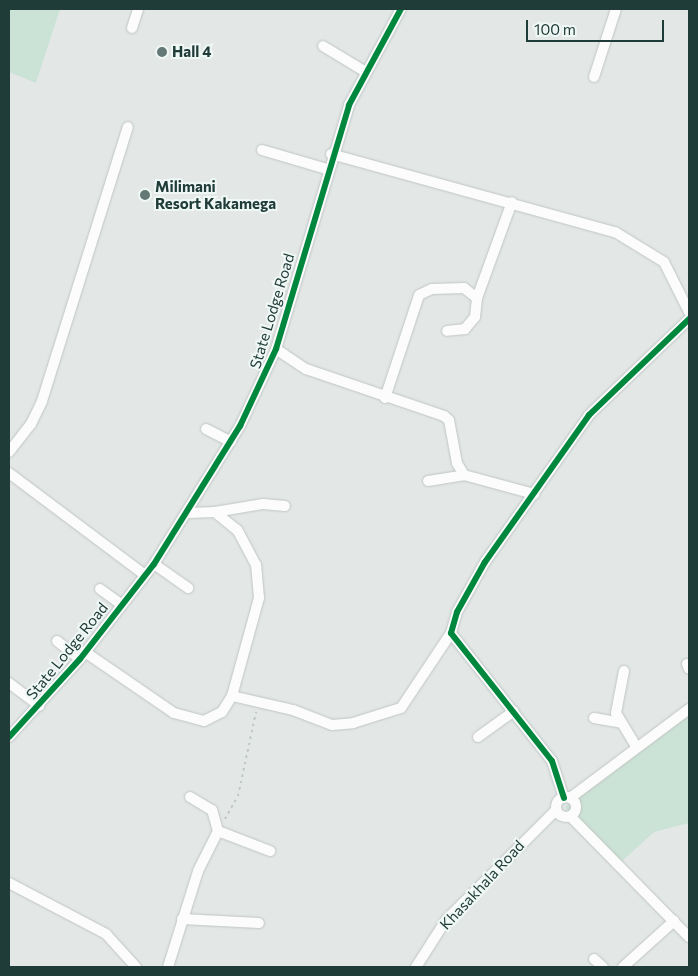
<!DOCTYPE html>
<style>
body{margin:0}
#map{position:relative;width:698px;height:976px;overflow:hidden;background:#e3e8e7;font-family:Commissioner,sans-serif}
div>[style]{position:absolute}
.green>*{inset:0;background:#cbe2d6}
.path>*{height:2px;margin-top:-1px;transform-origin:0;background:repeating-linear-gradient(90deg,#c0c8c7 0 2.5px,transparent 0 6.5px)}
.roads{filter:drop-shadow(0 0 1px #c0c5c4) drop-shadow(0 0 1px #c0c5c4)}
.minor>*{height:10px;margin:-5px;padding:0 5px;transform-origin:5px;border-radius:5px;background:#fbfcfb}
.minor>.ring{margin:-5px;padding:0;box-sizing:content-box;background:none;border:10px solid #fbfcfb;border-radius:50%}
.cycleway>*{height:6px;margin:-3px;padding:0 3px;transform-origin:3px;border-radius:3px;background:#00873e}
.dots>*{width:14px;height:14px;translate:-50% -50%;box-sizing:border-box;border:2px solid #f0f8f5;border-radius:50%}
span{translate:-50% -50%;white-space:nowrap;text-align:center;line-height:1.15;-webkit-text-stroke:4px #f0f8f5;paint-order:stroke}
.poi-label{font-size:15px;color:#203c39;font-weight:700}
.left{translate:0 -50%;text-align:left}
.street-label{font-size:15px;color:#203c39}
.frame{position:absolute;inset:0;border:10px solid #203c39;pointer-events:none}
.scale{position:absolute;left:526px;top:20px;width:138px;height:22px;box-sizing:border-box;border:2px solid #203c39;border-top:0;padding-left:6px;font-size:15px;line-height:18px;white-space:nowrap;color:#203c39;-webkit-text-stroke:4px #f0f8f5;paint-order:stroke}
</style>
<div id="map">
<div class="green">
<i style="clip-path:polygon(9px 9px,60px 9px,36px 83px,9px 72px)"></i>
<i style="clip-path:polygon(689px 715px,689px 823px,654px 832px,618px 865px,565px 807px)"></i>
</div>
<div class="path">
<i style="left:225px;top:819px;width:26px;rotate:-61deg"></i>
<i style="left:238px;top:796px;width:86px;rotate:-77.9deg"></i>
</div>
<div class="roads">
<div class="minor">
<i style="left:132px;top:28px;width:20px;rotate:-72deg"></i>
<i style="left:323px;top:46px;width:50px;rotate:31.2deg"></i>
<i style="left:594px;top:77px;width:71px;rotate:-72.1deg"></i>
<i style="left:262px;top:150px;width:68px;rotate:16.3deg"></i>
<i style="left:331px;top:154px;width:295px;rotate:15.4deg"></i>
<i style="left:615px;top:232px;width:57px;rotate:31.5deg"></i>
<i style="left:664px;top:262px;width:56px;rotate:63.4deg"></i>
<i style="left:477px;top:298px;width:102px;rotate:-70deg"></i>
<i style="left:276px;top:349px;width:36px;rotate:34deg"></i>
<i style="left:306px;top:369px;width:146px;rotate:18.8deg"></i>
<i style="left:444px;top:416px;width:6px;rotate:39deg"></i>
<i style="left:449px;top:420px;width:44px;rotate:79.5deg"></i>
<i style="left:457px;top:463px;width:14px;rotate:60deg"></i>
<i style="left:464px;top:475px;width:73px;rotate:15.2deg"></i>
<i style="left:385px;top:398px;width:108px;rotate:-71.7deg"></i>
<i style="left:419px;top:295px;width:14px;rotate:-25deg"></i>
<i style="left:432px;top:289px;width:32px;rotate:-2deg"></i>
<i style="left:464px;top:288px;width:16px;rotate:38deg"></i>
<i style="left:477px;top:298px;width:19px;rotate:96deg"></i>
<i style="left:475px;top:317px;width:16px;rotate:130deg"></i>
<i style="left:465px;top:329px;width:18px;rotate:174deg"></i>
<i style="left:206px;top:429px;width:28px;rotate:27deg"></i>
<i style="left:9px;top:452px;width:36px;rotate:-52deg"></i>
<i style="left:31px;top:424px;width:25px;rotate:-64deg"></i>
<i style="left:42px;top:401px;width:287px;rotate:-72.6deg"></i>
<i style="left:9px;top:473px;width:170px;rotate:36.9deg"></i>
<i style="left:428px;top:481px;width:36px;rotate:-9deg"></i>
<i style="left:215px;top:512px;width:49px;rotate:-9.5deg"></i>
<i style="left:263px;top:504px;width:22px;rotate:5deg"></i>
<i style="left:154px;top:564px;width:42px;rotate:35.2deg"></i>
<i style="left:100px;top:589px;width:26px;rotate:36deg"></i>
<i style="left:57px;top:641px;width:29px;rotate:38deg"></i>
<i style="left:85px;top:652px;width:108px;rotate:34.4deg"></i>
<i style="left:174px;top:713px;width:31px;rotate:15deg"></i>
<i style="left:204px;top:721px;width:20px;rotate:-27deg"></i>
<i style="left:222px;top:712px;width:19px;rotate:-58deg"></i>
<i style="left:232px;top:696px;width:102px;rotate:-74.6deg"></i>
<i style="left:259px;top:598px;width:33px;rotate:-95deg"></i>
<i style="left:256px;top:565px;width:40px;rotate:-118deg"></i>
<i style="left:237px;top:530px;width:28px;rotate:-141deg"></i>
<i style="left:215px;top:512px;width:26px;rotate:178deg"></i>
<i style="left:687px;top:664px;width:5px;rotate:68deg"></i>
<i style="left:624px;top:671px;width:43px;rotate:100.8deg"></i>
<i style="left:616px;top:713px;width:39px;rotate:59deg"></i>
<i style="left:9px;top:683px;width:38px;rotate:37deg"></i>
<i style="left:232px;top:696px;width:63px;rotate:12.9deg"></i>
<i style="left:293px;top:710px;width:42px;rotate:21deg"></i>
<i style="left:332px;top:725px;width:21px;rotate:-5deg"></i>
<i style="left:353px;top:723px;width:50px;rotate:-17.4deg"></i>
<i style="left:401px;top:708px;width:90px;rotate:-56.3deg"></i>
<i style="left:594px;top:718px;width:28px;rotate:10deg"></i>
<i style="left:9px;top:737px;width:105px;rotate:-47.7deg"></i>
<i style="left:80px;top:659px;width:120px;rotate:-52.1deg"></i>
<i style="left:154px;top:564px;width:163px;rotate:-58.1deg"></i>
<i style="left:240px;top:426px;width:85px;rotate:-64.9deg"></i>
<i style="left:276px;top:349px;width:255px;rotate:-73.3deg"></i>
<i style="left:349px;top:105px;width:109px;rotate:-61.6deg"></i>
<i style="left:478px;top:737px;width:44px;rotate:-35.8deg"></i>
<i style="left:190px;top:797px;width:26px;rotate:31deg"></i>
<i style="left:212px;top:810px;width:22px;rotate:74deg"></i>
<i class="ring" style="left:556px;top:797px;width:10px;height:10px"></i>
<i style="left:564px;top:798px;width:39px;rotate:-108deg"></i>
<i style="left:552px;top:761px;width:163px;rotate:-128.3deg"></i>
<i style="left:451px;top:633px;width:22px;rotate:-74deg"></i>
<i style="left:457px;top:612px;width:57px;rotate:-60.8deg"></i>
<i style="left:485px;top:562px;width:180px;rotate:-54.7deg"></i>
<i style="left:589px;top:415px;width:139px;rotate:-43.8deg"></i>
<i style="left:570px;top:798px;width:149px;rotate:-36.8deg"></i>
<i style="left:570px;top:816px;width:170px;rotate:45.5deg"></i>
<i style="left:9px;top:883px;width:110px;rotate:27.7deg"></i>
<i style="left:106px;top:934px;width:45px;rotate:47.7deg"></i>
<i style="left:182px;top:919px;width:77px;rotate:3deg"></i>
<i style="left:594px;top:959px;width:12px;rotate:42deg"></i>
<i style="left:168px;top:967px;width:101px;rotate:-72.6deg"></i>
<i style="left:198px;top:871px;width:45px;rotate:-63.4deg"></i>
<i style="left:218px;top:831px;width:56px;rotate:21deg"></i>
<i style="left:416px;top:967px;width:56px;rotate:-57.4deg"></i>
<i style="left:446px;top:920px;width:156px;rotate:-45deg"></i>
<i style="left:623px;top:967px;width:69px;rotate:-42deg"></i>
</div>
</div>
<div class="cycleway">
<i style="left:9px;top:737px;width:105px;rotate:-47.7deg"></i>
<i style="left:80px;top:659px;width:120px;rotate:-52.1deg"></i>
<i style="left:154px;top:564px;width:163px;rotate:-58.1deg"></i>
<i style="left:240px;top:426px;width:85px;rotate:-64.9deg"></i>
<i style="left:276px;top:349px;width:255px;rotate:-73.3deg"></i>
<i style="left:349px;top:105px;width:109px;rotate:-61.6deg"></i>
<i style="left:564px;top:798px;width:39px;rotate:-108deg"></i>
<i style="left:552px;top:761px;width:163px;rotate:-128.3deg"></i>
<i style="left:451px;top:633px;width:22px;rotate:-74deg"></i>
<i style="left:457px;top:612px;width:57px;rotate:-60.8deg"></i>
<i style="left:485px;top:562px;width:180px;rotate:-54.7deg"></i>
<i style="left:589px;top:415px;width:139px;rotate:-43.8deg"></i>
</div>
<div class="dots">
<i style="left:162px;top:52px;background:#647876"></i>
<i style="left:145px;top:195px;background:#647876"></i>
</div>
<div class="poi-label">
<span class="left" style="left:172px;top:52px">Hall 4</span>
<span class="left" style="left:155px;top:195px">Milimani<br>Resort Kakamega</span>
</div>
<div class="street-label">
<span style="left:272px;top:311px;rotate:-73deg">State Lodge Road</span>
<span style="left:67px;top:651px;rotate:-51deg">State Lodge Road</span>
<span style="left:482px;top:885px;rotate:-47deg">Khasakhala Road</span>
</div>
<div class="frame"></div>
<div class="scale">100 m</div>
</div>
